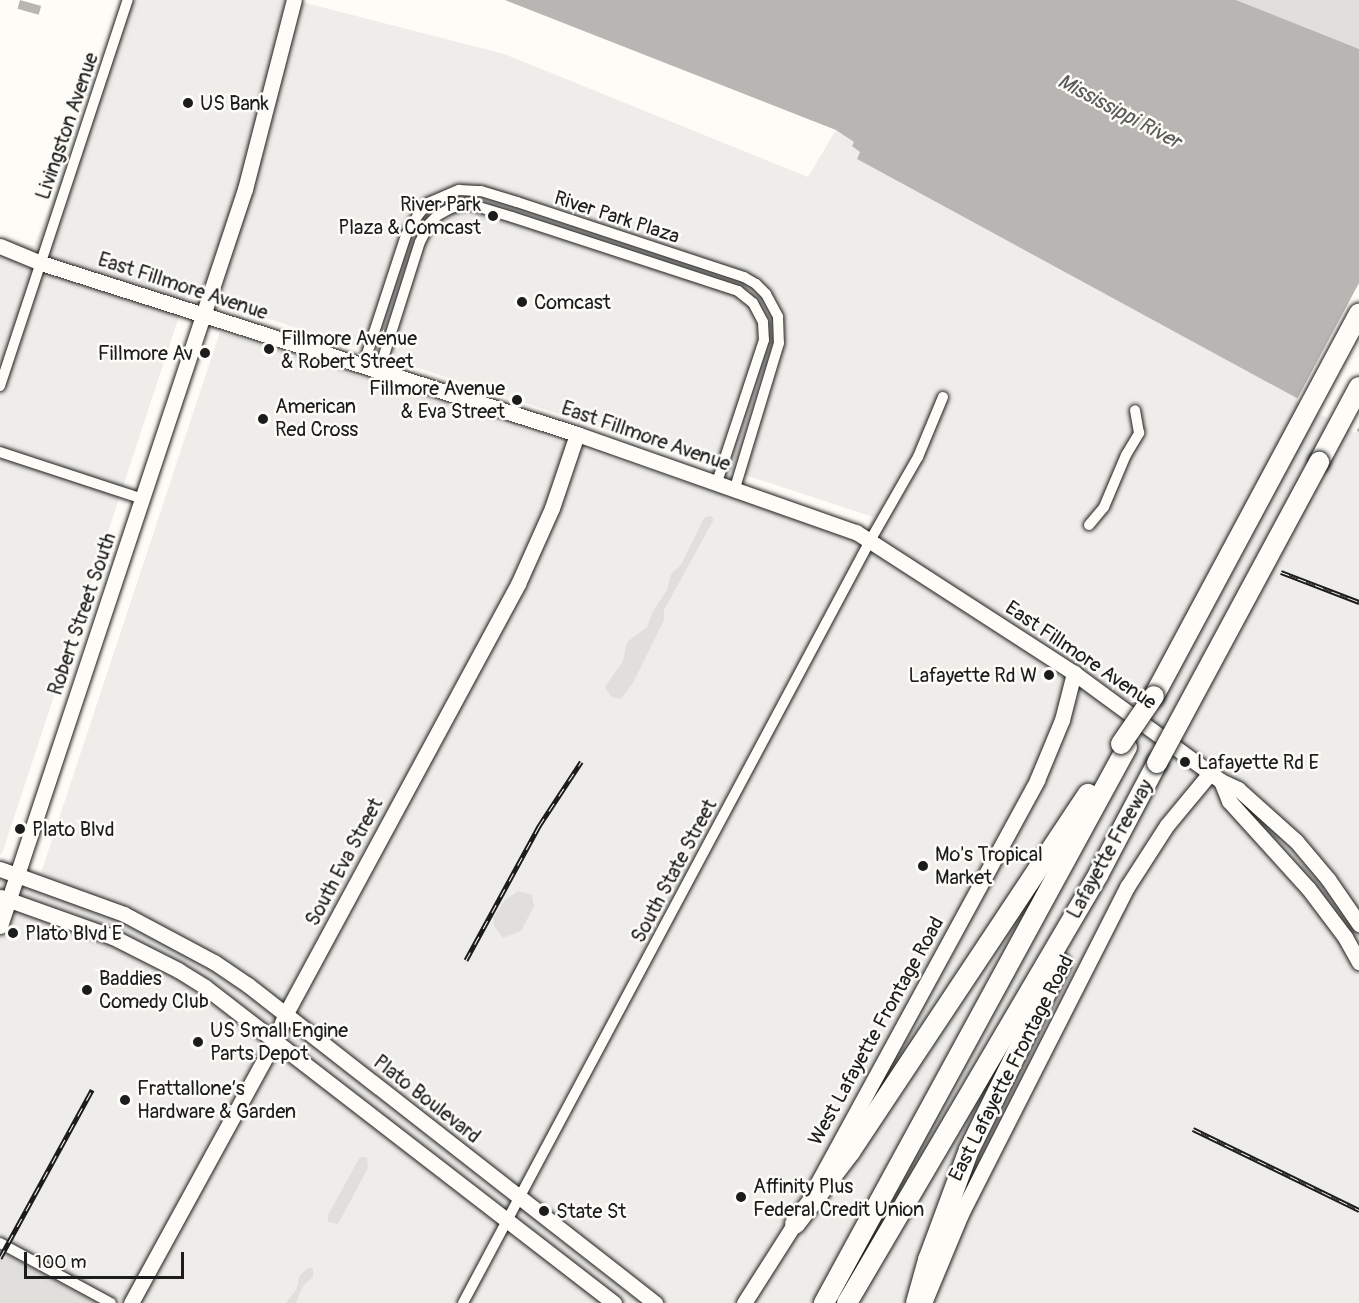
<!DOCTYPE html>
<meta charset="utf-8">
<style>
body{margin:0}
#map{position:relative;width:1359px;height:1303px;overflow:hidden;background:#fdfcf7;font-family:Pangolin,sans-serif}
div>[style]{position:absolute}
.built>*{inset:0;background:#eeede9}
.green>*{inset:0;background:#e0dfdb}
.water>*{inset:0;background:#b7b6b2;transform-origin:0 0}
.pier>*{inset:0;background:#fdfcf7}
.roads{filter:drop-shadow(0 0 2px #1c1c1c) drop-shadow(0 0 2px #1c1c1c)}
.street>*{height:10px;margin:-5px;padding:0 5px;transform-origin:5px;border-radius:5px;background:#fdfcf7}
.secondary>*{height:15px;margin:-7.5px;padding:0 7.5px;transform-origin:7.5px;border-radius:7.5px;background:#fdfcf7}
.highway>*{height:20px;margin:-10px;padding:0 10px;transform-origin:10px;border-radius:10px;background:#fdfcf7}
.rail>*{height:5px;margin-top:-2.5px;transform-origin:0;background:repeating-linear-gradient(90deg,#fdfcf7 0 9px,#1c1c1c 0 18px);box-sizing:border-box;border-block:2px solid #1c1c1c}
.bridges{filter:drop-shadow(0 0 2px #1c1c1c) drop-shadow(0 0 2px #1c1c1c)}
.highway-bridge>*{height:20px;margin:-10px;padding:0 10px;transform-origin:10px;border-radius:10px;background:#fdfcf7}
.dots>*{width:16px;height:16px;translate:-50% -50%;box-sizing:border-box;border:3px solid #fdfcf7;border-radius:50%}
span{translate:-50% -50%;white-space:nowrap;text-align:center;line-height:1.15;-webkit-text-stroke:5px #fdfcf7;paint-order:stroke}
.poi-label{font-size:20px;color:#1c1c1c}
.left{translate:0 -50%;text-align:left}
.right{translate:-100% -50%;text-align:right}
.street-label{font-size:20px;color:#1c1c1c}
.water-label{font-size:21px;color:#5a5a58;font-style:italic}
.scale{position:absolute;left:24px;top:1252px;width:160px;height:27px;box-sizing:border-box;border:3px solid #1c1c1c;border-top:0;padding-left:8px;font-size:18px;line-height:21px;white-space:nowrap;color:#1c1c1c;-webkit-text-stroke:4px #fdfcf7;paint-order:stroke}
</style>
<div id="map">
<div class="built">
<i style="clip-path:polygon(133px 0,294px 0,504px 54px,808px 177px,836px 130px,855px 142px,860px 152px,857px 159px,1359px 432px,1359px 1303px,0 1303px,0 860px,41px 873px,220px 332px,831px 529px,859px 544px,873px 517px,187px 292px,2px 854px,0 854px,0 238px,34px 246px)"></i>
</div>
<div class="green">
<i style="clip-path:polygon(1236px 0,1359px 0,1359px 49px,1350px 46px)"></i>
<i style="clip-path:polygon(710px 516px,714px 519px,664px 610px,664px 620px,633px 683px,621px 699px,611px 697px,605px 687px,623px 661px,627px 642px,647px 627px,653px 611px,667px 590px,671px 574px,681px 565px,704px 518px)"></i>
<i style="clip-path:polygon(1250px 809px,1280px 837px,1279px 841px,1276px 840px)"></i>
<i style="clip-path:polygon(1302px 864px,1305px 864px,1316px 877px,1332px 900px,1328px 901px,1301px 867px)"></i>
<i style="clip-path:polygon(518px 891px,532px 895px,534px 906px,521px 931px,503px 938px,494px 926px,493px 918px,505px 900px)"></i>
<i style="clip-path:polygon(360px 1157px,367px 1158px,368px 1168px,339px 1222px,338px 1224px,328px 1222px,328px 1215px)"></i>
<i style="clip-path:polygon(3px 1252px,97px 1303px,0 1303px,0 1258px)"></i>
<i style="clip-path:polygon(308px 1268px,313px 1268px,313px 1277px,303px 1286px,296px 1303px,286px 1303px,296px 1290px,300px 1275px)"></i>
</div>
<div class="water">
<i style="left:20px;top:0;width:22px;height:9px;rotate:16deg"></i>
<i style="clip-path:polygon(505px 0,1236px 0,1359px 49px,1359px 432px,857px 159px,860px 152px,852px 146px,854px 142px,836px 130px)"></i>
</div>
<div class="pier">
<i style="clip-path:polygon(1359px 283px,1359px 427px,1355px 433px,1296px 401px)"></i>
</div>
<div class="roads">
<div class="street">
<i style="left:363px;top:366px;width:138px;rotate:-71.8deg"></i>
<i style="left:406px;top:235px;width:23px;rotate:-59deg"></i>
<i style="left:418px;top:215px;width:16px;rotate:-50deg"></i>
<i style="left:428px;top:203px;width:34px;rotate:-23deg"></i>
<i style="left:459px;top:190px;width:22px;rotate:3deg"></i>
<i style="left:481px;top:191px;width:38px;rotate:17deg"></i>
<i style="left:517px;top:202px;width:239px;rotate:18.3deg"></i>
<i style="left:744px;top:277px;width:14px;rotate:30deg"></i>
<i style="left:756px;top:284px;width:14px;rotate:45deg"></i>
<i style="left:766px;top:294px;width:26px;rotate:62deg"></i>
<i style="left:778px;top:317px;width:26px;rotate:88deg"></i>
<i style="left:779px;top:343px;width:152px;rotate:106.9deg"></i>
<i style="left:379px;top:371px;width:135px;rotate:-72.4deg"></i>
<i style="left:420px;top:242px;width:20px;rotate:-63deg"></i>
<i style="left:429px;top:224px;width:13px;rotate:-45deg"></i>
<i style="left:438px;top:215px;width:15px;rotate:-28deg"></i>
<i style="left:451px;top:208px;width:18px;rotate:-13deg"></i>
<i style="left:469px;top:204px;width:45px;rotate:16.8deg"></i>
<i style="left:512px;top:217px;width:238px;rotate:18.1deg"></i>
<i style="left:738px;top:291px;width:19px;rotate:39deg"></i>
<i style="left:753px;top:303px;width:21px;rotate:62deg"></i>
<i style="left:763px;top:322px;width:18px;rotate:87deg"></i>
<i style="left:764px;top:340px;width:150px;rotate:108.3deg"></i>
<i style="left:0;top:386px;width:407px;rotate:-71.7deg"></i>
<i style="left:0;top:452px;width:151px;rotate:18.2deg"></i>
<i style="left:1089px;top:525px;width:23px;rotate:-50deg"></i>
<i style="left:1104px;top:507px;width:56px;rotate:-67.1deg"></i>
<i style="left:1126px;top:455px;width:26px;rotate:-59deg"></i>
<i style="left:1139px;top:433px;width:23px;rotate:-100deg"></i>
<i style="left:0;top:1243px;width:126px;rotate:28.4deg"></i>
<i style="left:463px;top:1303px;width:866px;rotate:-61.9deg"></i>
<i style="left:871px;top:539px;width:95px;rotate:-60.2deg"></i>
<i style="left:918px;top:457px;width:65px;rotate:-67.4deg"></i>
</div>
<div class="secondary">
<i style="left:0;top:246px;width:44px;rotate:22.5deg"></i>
<i style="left:41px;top:263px;width:563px;rotate:17.69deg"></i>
<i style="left:577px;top:434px;width:296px;rotate:19.4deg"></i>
<i style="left:856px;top:532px;width:260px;rotate:32.9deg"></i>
<i style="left:1074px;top:673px;width:182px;rotate:36.3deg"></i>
<i style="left:1221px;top:781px;width:19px;rotate:25deg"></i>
<i style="left:1238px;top:789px;width:78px;rotate:41.9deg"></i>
<i style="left:1296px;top:841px;width:50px;rotate:49.9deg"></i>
<i style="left:1328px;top:879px;width:55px;rotate:55.4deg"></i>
<i style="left:1221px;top:781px;width:22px;rotate:68deg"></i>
<i style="left:1229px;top:801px;width:118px;rotate:47.8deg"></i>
<i style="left:1308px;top:888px;width:61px;rotate:52.9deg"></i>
<i style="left:1345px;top:937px;width:29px;rotate:61deg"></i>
<i style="left:0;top:869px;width:132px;rotate:19.9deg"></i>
<i style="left:124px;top:914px;width:102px;rotate:28.1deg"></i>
<i style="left:214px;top:962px;width:41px;rotate:34.1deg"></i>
<i style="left:248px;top:985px;width:517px;rotate:38deg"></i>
<i style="left:1px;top:897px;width:119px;rotate:19.7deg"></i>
<i style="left:113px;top:937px;width:73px;rotate:26.9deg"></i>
<i style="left:178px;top:970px;width:32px;rotate:32deg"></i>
<i style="left:205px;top:987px;width:517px;rotate:37.69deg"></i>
<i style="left:0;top:926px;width:777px;rotate:-71.61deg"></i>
<i style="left:245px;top:189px;width:195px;rotate:-75.5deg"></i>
<i style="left:817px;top:1184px;width:460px;rotate:-61.4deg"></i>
<i style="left:1037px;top:780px;width:65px;rotate:-67.4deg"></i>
<i style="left:1062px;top:720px;width:49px;rotate:-75.7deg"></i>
<i style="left:131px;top:1303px;width:300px;rotate:-61.3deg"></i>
<i style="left:275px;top:1040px;width:27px;rotate:-68deg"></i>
<i style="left:285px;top:1015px;width:490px;rotate:-61.6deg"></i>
<i style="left:518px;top:584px;width:83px;rotate:-65.9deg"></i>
<i style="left:552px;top:508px;width:78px;rotate:-71.3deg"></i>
<i style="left:744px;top:1303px;width:104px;rotate:-57.5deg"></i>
<i style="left:924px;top:1303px;width:96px;rotate:-67.4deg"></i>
<i style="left:961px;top:1214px;width:367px;rotate:-63.1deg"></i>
<i style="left:1127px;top:887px;width:74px;rotate:-57.2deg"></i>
<i style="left:1167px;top:825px;width:69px;rotate:-50.3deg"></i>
</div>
<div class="highway">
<i style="left:1319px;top:462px;width:85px;rotate:-61.9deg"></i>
<i style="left:1154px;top:696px;width:434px;rotate:-61.8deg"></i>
<i style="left:795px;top:1224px;width:91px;rotate:-52.6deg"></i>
<i style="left:850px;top:1152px;width:430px;rotate:-56.4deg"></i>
<i style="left:824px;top:1303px;width:633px;rotate:-61.41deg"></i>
<i style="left:847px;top:1303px;width:496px;rotate:-59.6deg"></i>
<i style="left:1098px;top:875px;width:127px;rotate:-62.2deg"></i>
<i style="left:916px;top:1303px;width:45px;rotate:-74.4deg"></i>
<i style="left:928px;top:1260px;width:117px;rotate:-69.6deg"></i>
<i style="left:969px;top:1150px;width:208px;rotate:-63.8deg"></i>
</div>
</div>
<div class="rail">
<i style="left:1281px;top:572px;width:84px;rotate:21deg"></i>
<i style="left:466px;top:960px;width:153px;rotate:-61.4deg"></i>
<i style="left:539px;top:826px;width:77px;rotate:-56.7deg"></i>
<i style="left:1193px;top:1129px;width:185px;rotate:26deg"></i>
<i style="left:0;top:1258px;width:192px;rotate:-61.3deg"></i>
</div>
<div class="bridges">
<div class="highway-bridge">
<i style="left:1121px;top:744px;width:58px;rotate:-55.5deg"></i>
<i style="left:1157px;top:763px;width:342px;rotate:-61.7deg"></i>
</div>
</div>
<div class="dots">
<i style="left:188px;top:103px;background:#1c1c1c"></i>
<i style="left:493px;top:216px;background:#1c1c1c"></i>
<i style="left:522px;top:302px;background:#1c1c1c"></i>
<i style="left:269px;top:349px;background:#1c1c1c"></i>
<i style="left:205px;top:353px;background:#1c1c1c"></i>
<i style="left:517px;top:400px;background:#1c1c1c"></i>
<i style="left:263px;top:419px;background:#1c1c1c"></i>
<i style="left:1049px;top:675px;background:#1c1c1c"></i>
<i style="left:1185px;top:762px;background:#1c1c1c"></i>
<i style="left:20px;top:829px;background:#1c1c1c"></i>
<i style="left:923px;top:866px;background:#1c1c1c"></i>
<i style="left:13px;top:933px;background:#1c1c1c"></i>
<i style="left:87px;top:990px;background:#1c1c1c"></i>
<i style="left:198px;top:1042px;background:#1c1c1c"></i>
<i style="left:125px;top:1100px;background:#1c1c1c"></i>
<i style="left:741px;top:1197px;background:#1c1c1c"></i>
<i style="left:544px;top:1211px;background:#1c1c1c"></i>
</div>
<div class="poi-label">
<span class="left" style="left:200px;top:103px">US Bank</span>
<span class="right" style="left:481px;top:216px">River Park<br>Plaza &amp; Comcast</span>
<span class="left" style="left:534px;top:302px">Comcast</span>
<span class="left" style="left:281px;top:350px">Fillmore Avenue<br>&amp; Robert Street</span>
<span class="right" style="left:193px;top:353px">Fillmore Av</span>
<span class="right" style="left:505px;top:400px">Fillmore Avenue<br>&amp; Eva Street</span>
<span class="left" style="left:275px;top:418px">American<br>Red Cross</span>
<span class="right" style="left:1037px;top:675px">Lafayette Rd W</span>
<span class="left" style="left:1197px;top:762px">Lafayette Rd E</span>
<span class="left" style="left:32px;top:829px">Plato Blvd</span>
<span class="left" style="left:935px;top:866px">Mo's Tropical<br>Market</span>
<span class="left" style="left:25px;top:933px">Plato Blvd E</span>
<span class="left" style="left:99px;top:990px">Baddies<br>Comedy Club</span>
<span class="left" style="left:210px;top:1042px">US Small Engine<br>Parts Depot</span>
<span class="left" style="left:137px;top:1100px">Frattallone’s<br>Hardware &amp; Garden</span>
<span class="left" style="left:753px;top:1198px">Affinity Plus<br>Federal Credit Union</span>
<span class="left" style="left:556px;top:1211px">State St</span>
</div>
<div class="street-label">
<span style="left:67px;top:126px;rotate:-71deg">Livingston Avenue</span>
<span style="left:617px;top:217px;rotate:18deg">River Park Plaza</span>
<span style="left:183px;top:286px;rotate:18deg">East Fillmore Avenue</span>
<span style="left:646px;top:436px;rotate:19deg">East Fillmore Avenue</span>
<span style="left:82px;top:614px;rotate:-71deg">Robert Street South</span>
<span style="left:1081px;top:655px;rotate:34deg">East Fillmore Avenue</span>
<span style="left:1110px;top:849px;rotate:-61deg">Lafayette Freeway</span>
<span style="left:344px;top:862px;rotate:-62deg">South Eva Street</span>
<span style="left:674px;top:871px;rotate:-62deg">South State Street</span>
<span style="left:876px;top:1031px;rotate:-61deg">West Lafayette Frontage Road</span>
<span style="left:1011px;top:1068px;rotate:-63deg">East Lafayette Frontage Road</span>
<span style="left:427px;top:1099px;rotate:38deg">Plato Boulevard</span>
</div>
<div class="water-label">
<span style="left:1119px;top:112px;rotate:28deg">Mississippi River</span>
</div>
<div class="scale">100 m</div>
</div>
